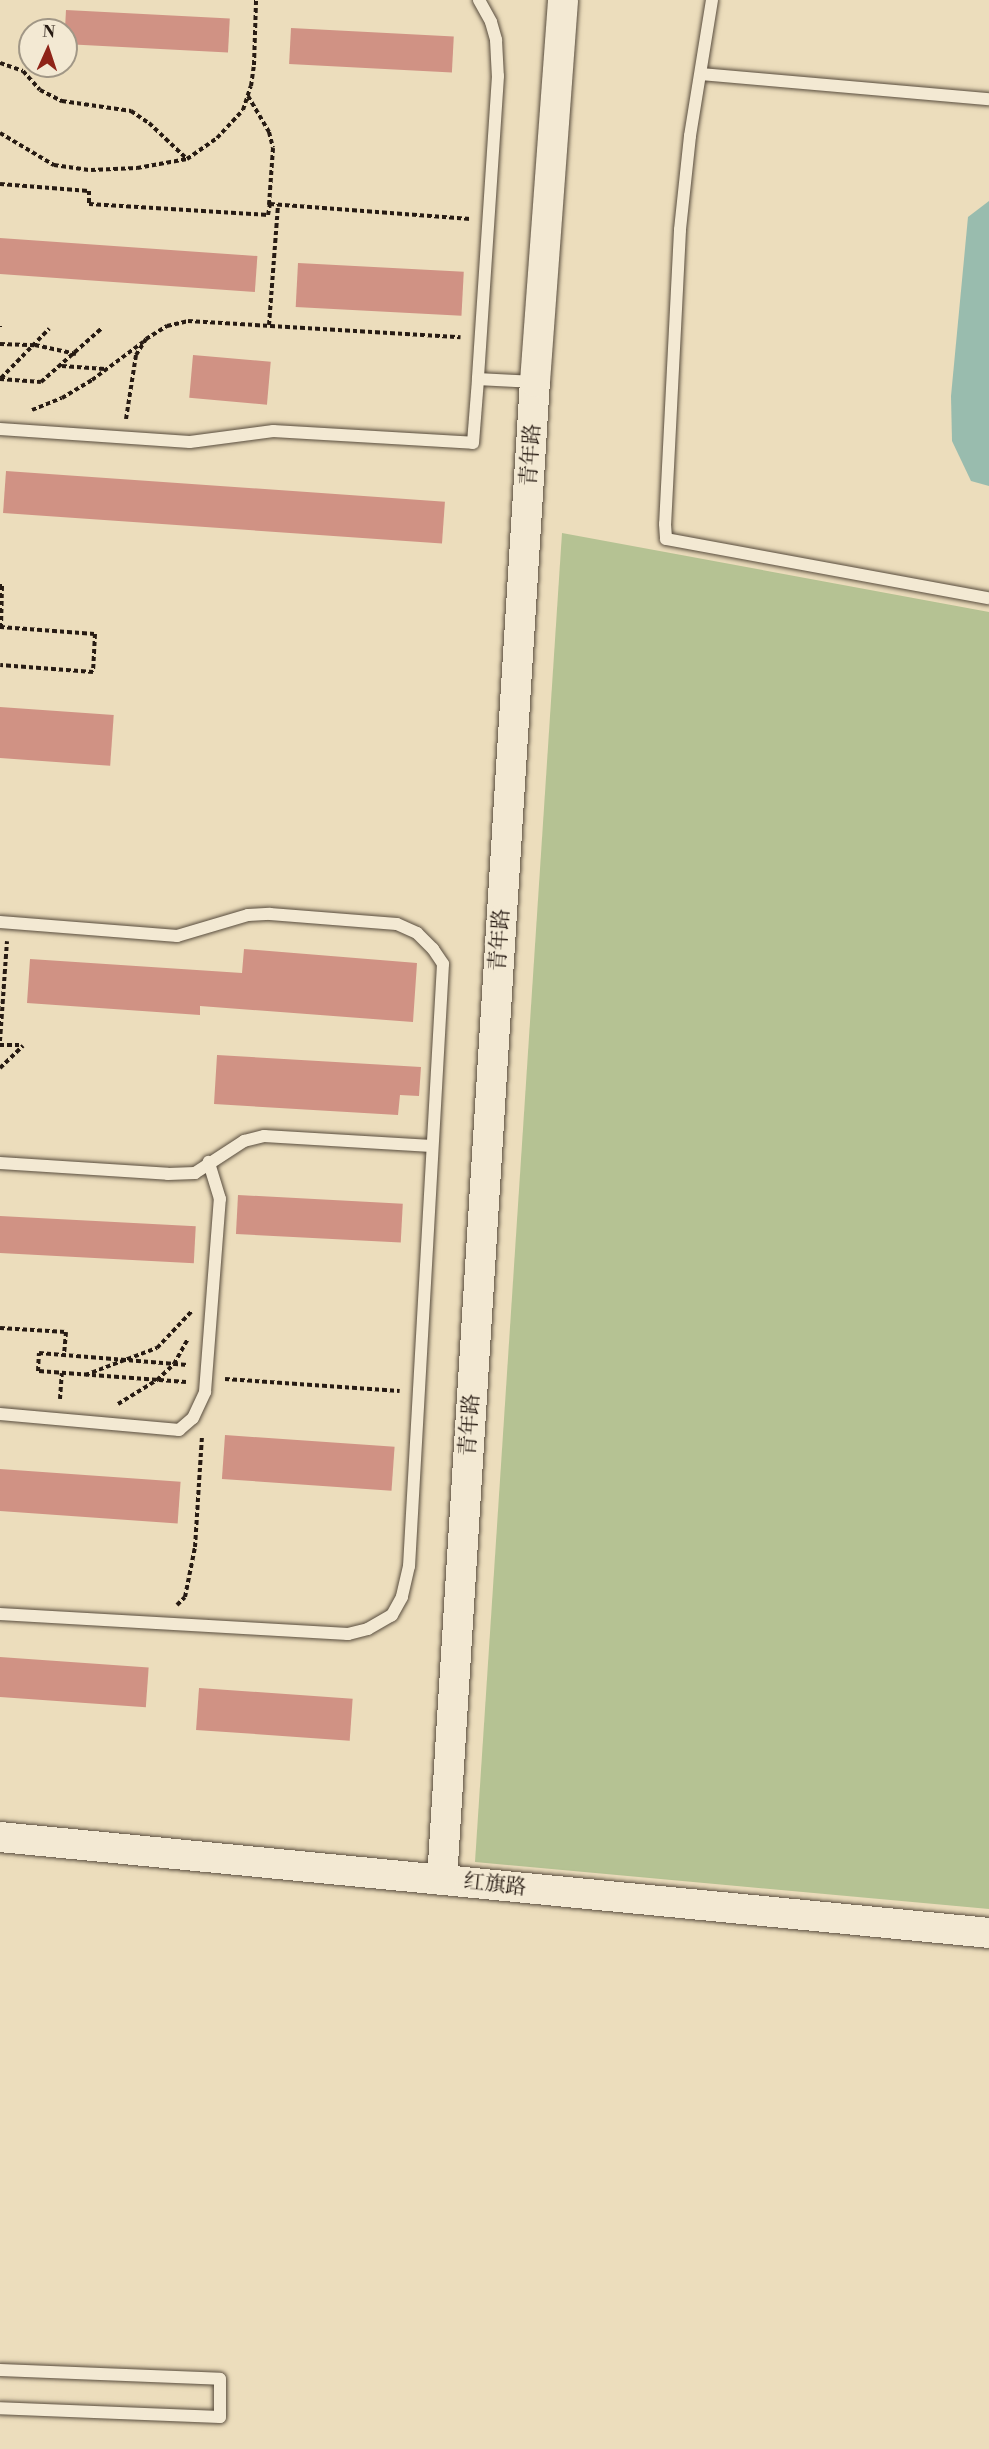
<!DOCTYPE html>
<meta charset="utf-8">
<style>
body{margin:0}
#map{position:relative;width:989px;height:2449px;overflow:hidden;background:#ecddbc;font-family:"Libre Bodoni","Noto Serif SC",serif}
div>[style]{position:absolute}
.green>*{inset:0;background:#b5c293}
.water>*{inset:0;background:#99bcae}
.building>*{inset:0;background:#d09284;transform-origin:0 0}
.path>*{height:4px;margin-top:-2px;transform-origin:0;background:repeating-linear-gradient(90deg,#271b13 0 4.5px,transparent 0 7.5px)}
.roads{filter:drop-shadow(0 0 2px #584c3d) drop-shadow(0 0 2px #584c3d)}
.service>*{height:12px;margin:-6px;padding:0 6px;transform-origin:6px;border-radius:6px;background:#f3e9d3}
.tertiary>*{height:30px;margin:-15px;padding:0 15px;transform-origin:15px;border-radius:15px;background:#f3e9d3}
span{translate:-50% -50%;white-space:nowrap;text-align:center;line-height:1.15;-webkit-text-stroke:4.5px #f3e9d3;paint-order:stroke}
.street-label{font-size:21px;color:#271b13}
.north{position:absolute;left:18px;top:18px;width:60px;height:60px;box-sizing:border-box;background:#f3e9d3;border:2px solid #a19786;border-radius:50%;rotate:3deg;font-size:16px;font-weight:700;line-height:24px;text-align:center;color:#271b13}
.north::after{content:'';display:block;margin:auto;width:21px;height:27px;background:#8f2418;clip-path:polygon(50% 0,100% 100%,50% 72%,0 100%)}
</style>
<div id="map">
<div class="green">
<i style="clip-path:polygon(562px 533px,989px 612px,989px 1909px,475px 1862px)"></i>
</div>
<div class="water">
<i style="clip-path:polygon(989px 201px,989px 486px,971px 481px,952px 441px,951px 396px,968px 217px)"></i>
</div>
<div class="building">
<i style="left:66px;top:10px;width:164px;height:34px;rotate:3deg"></i>
<i style="left:291px;top:28px;width:163px;height:36px;rotate:3deg"></i>
<i style="left:0;top:238px;width:258px;height:36px;rotate:4deg"></i>
<i style="left:298px;top:263px;width:166px;height:44px;rotate:3deg"></i>
<i style="left:193px;top:355px;width:78px;height:43px;rotate:5deg"></i>
<i style="left:6px;top:471px;width:440px;height:42px;rotate:4deg"></i>
<i style="left:0;top:707px;width:114px;height:51px;rotate:4deg"></i>
<i style="clip-path:polygon(244px 949px,417px 963px,413px 1022px,200px 1006px,200px 1015px,27px 1003px,30px 959px,242px 973px)"></i>
<i style="clip-path:polygon(217px 1055px,421px 1067px,419px 1096px,400px 1095px,398px 1115px,214px 1104px)"></i>
<i style="left:238px;top:1195px;width:165px;height:39px;rotate:3deg"></i>
<i style="left:0;top:1216px;width:196px;height:37px;rotate:3deg"></i>
<i style="left:225px;top:1435px;width:170px;height:44px;rotate:4deg"></i>
<i style="left:0;top:1469px;width:181px;height:42px;rotate:4deg"></i>
<i style="left:0;top:1657px;width:149px;height:40px;rotate:4deg"></i>
<i style="left:199px;top:1688px;width:154px;height:42px;rotate:4deg"></i>
</div>
<div class="path">
<i style="left:0;top:63px;width:24px;rotate:19deg"></i>
<i style="left:23px;top:71px;width:25px;rotate:48deg"></i>
<i style="left:40px;top:90px;width:25px;rotate:27deg"></i>
<i style="left:62px;top:101px;width:70px;rotate:8.2deg"></i>
<i style="left:131px;top:111px;width:22px;rotate:34deg"></i>
<i style="left:149px;top:123px;width:52px;rotate:43.5deg"></i>
<i style="left:248px;top:96px;width:42px;rotate:59.7deg"></i>
<i style="left:269px;top:132px;width:16px;rotate:76deg"></i>
<i style="left:273px;top:148px;width:57px;rotate:94deg"></i>
<i style="left:0;top:133px;width:63px;rotate:30.7deg"></i>
<i style="left:54px;top:165px;width:37px;rotate:8deg"></i>
<i style="left:91px;top:170px;width:46px;rotate:-2.5deg"></i>
<i style="left:137px;top:168px;width:51px;rotate:-10.2deg"></i>
<i style="left:187px;top:159px;width:37px;rotate:-35deg"></i>
<i style="left:217px;top:138px;width:38px;rotate:-47deg"></i>
<i style="left:243px;top:110px;width:25px;rotate:-72deg"></i>
<i style="left:251px;top:86px;width:21px;rotate:-82deg"></i>
<i style="left:254px;top:65px;width:65px;rotate:-88.2deg"></i>
<i style="left:0;top:184px;width:89px;rotate:4.5deg"></i>
<i style="left:89px;top:191px;width:13px;rotate:90deg"></i>
<i style="left:89px;top:204px;width:179px;rotate:3.5deg"></i>
<i style="left:268px;top:215px;width:11px;rotate:-80deg"></i>
<i style="left:270px;top:204px;width:201px;rotate:4.3deg"></i>
<i style="left:269px;top:325px;width:121px;rotate:-85.7deg"></i>
<i style="left:0;top:326px;width:1px;rotate:90deg"></i>
<i style="left:0;top:344px;width:35px;rotate:2deg"></i>
<i style="left:35px;top:345px;width:42px;rotate:12.4deg"></i>
<i style="left:62px;top:366px;width:43px;rotate:4deg"></i>
<i style="left:1px;top:378px;width:69px;rotate:-45.6deg"></i>
<i style="left:0;top:379px;width:41px;rotate:4.2deg"></i>
<i style="left:41px;top:382px;width:80px;rotate:-41.5deg"></i>
<i style="left:32px;top:410px;width:32px;rotate:-22deg"></i>
<i style="left:62px;top:398px;width:35px;rotate:-31deg"></i>
<i style="left:92px;top:380px;width:64px;rotate:-36.7deg"></i>
<i style="left:126px;top:419px;width:65px;rotate:-81.1deg"></i>
<i style="left:136px;top:355px;width:19px;rotate:-58deg"></i>
<i style="left:146px;top:339px;width:25px;rotate:-32deg"></i>
<i style="left:167px;top:326px;width:22px;rotate:-13deg"></i>
<i style="left:188px;top:321px;width:273px;rotate:3.4deg"></i>
<i style="left:0;top:586px;width:2px"></i>
<i style="left:2px;top:586px;width:41px;rotate:91.4deg"></i>
<i style="left:0;top:627px;width:95px;rotate:4.2deg"></i>
<i style="left:95px;top:634px;width:38px;rotate:93deg"></i>
<i style="left:93px;top:672px;width:93px;rotate:-175.7deg"></i>
<i style="left:0;top:1041px;width:100px;rotate:-86deg"></i>
<i style="left:0;top:1045px;width:22px"></i>
<i style="left:0;top:1068px;width:32px;rotate:-44deg"></i>
<i style="left:0;top:1328px;width:66px;rotate:3.5deg"></i>
<i style="left:66px;top:1332px;width:23px;rotate:95deg"></i>
<i style="left:85px;top:1375px;width:77px;rotate:-20.6deg"></i>
<i style="left:157px;top:1348px;width:50px;rotate:-46.6deg"></i>
<i style="left:225px;top:1379px;width:175px;rotate:3.9deg"></i>
<i style="left:186px;top:1382px;width:148px;rotate:-175.7deg"></i>
<i style="left:38px;top:1371px;width:18px;rotate:-87deg"></i>
<i style="left:39px;top:1353px;width:149px;rotate:4.6deg"></i>
<i style="left:60px;top:1399px;width:26px;rotate:-86deg"></i>
<i style="left:118px;top:1404px;width:46px;rotate:-31.6deg"></i>
<i style="left:157px;top:1380px;width:23px;rotate:-43deg"></i>
<i style="left:174px;top:1364px;width:29px;rotate:-61deg"></i>
<i style="left:177px;top:1605px;width:11px;rotate:-45deg"></i>
<i style="left:185px;top:1597px;width:51px;rotate:-78.7deg"></i>
<i style="left:195px;top:1547px;width:110px;rotate:-86.4deg"></i>
</div>
<div class="roads">
<div class="service">
<i style="left:479px;top:0;width:25px;rotate:61deg"></i>
<i style="left:491px;top:22px;width:19px;rotate:74deg"></i>
<i style="left:496px;top:40px;width:36px;rotate:87deg"></i>
<i style="left:498px;top:76px;width:304px;rotate:93.8deg"></i>
<i style="left:478px;top:379px;width:56px;rotate:3.1deg"></i>
<i style="left:712px;top:0;width:138px;rotate:99.2deg"></i>
<i style="left:690px;top:136px;width:95px;rotate:96.1deg"></i>
<i style="left:680px;top:230px;width:294px;rotate:92.9deg"></i>
<i style="left:665px;top:524px;width:15px;rotate:86deg"></i>
<i style="left:666px;top:539px;width:328px;rotate:10.4deg"></i>
<i style="left:701px;top:74px;width:289px;rotate:5deg"></i>
<i style="left:0;top:429px;width:190px;rotate:3.9deg"></i>
<i style="left:190px;top:442px;width:84px;rotate:-7.5deg"></i>
<i style="left:273px;top:431px;width:200px;rotate:3.4deg"></i>
<i style="left:473px;top:443px;width:64px;rotate:-85.5deg"></i>
<i style="left:0;top:922px;width:178px;rotate:4.5deg"></i>
<i style="left:177px;top:936px;width:74px;rotate:-16.5deg"></i>
<i style="left:248px;top:915px;width:22px;rotate:-3deg"></i>
<i style="left:270px;top:914px;width:127px;rotate:4.5deg"></i>
<i style="left:397px;top:924px;width:22px;rotate:24deg"></i>
<i style="left:417px;top:933px;width:23px;rotate:45deg"></i>
<i style="left:433px;top:949px;width:18px;rotate:56deg"></i>
<i style="left:443px;top:964px;width:603px;rotate:93.23deg"></i>
<i style="left:409px;top:1566px;width:32px;rotate:103deg"></i>
<i style="left:402px;top:1597px;width:21px;rotate:119deg"></i>
<i style="left:392px;top:1615px;width:28px;rotate:150deg"></i>
<i style="left:368px;top:1629px;width:21px;rotate:166deg"></i>
<i style="left:348px;top:1634px;width:349px;rotate:-176.7deg"></i>
<i style="left:0;top:1163px;width:168px;rotate:3.7deg"></i>
<i style="left:168px;top:1174px;width:27px;rotate:-2deg"></i>
<i style="left:195px;top:1173px;width:59px;rotate:-33.1deg"></i>
<i style="left:244px;top:1141px;width:21px;rotate:-14deg"></i>
<i style="left:264px;top:1136px;width:168px;rotate:3.4deg"></i>
<i style="left:0;top:1414px;width:180px;rotate:5.1deg"></i>
<i style="left:179px;top:1430px;width:18px;rotate:-41deg"></i>
<i style="left:193px;top:1418px;width:29px;rotate:-65deg"></i>
<i style="left:205px;top:1392px;width:194px;rotate:-85.6deg"></i>
<i style="left:220px;top:1199px;width:39px;rotate:-107deg"></i>
<i style="left:0;top:2370px;width:220px;rotate:2.3deg"></i>
<i style="left:220px;top:2379px;width:38px;rotate:90deg"></i>
<i style="left:220px;top:2417px;width:220px;rotate:-177.7deg"></i>
</div>
<div class="tertiary">
<i style="left:0;top:1837px;width:994px;rotate:5.54deg"></i>
<i style="left:442px;top:1880px;width:1501px;rotate:-86.45deg"></i>
<i style="left:535px;top:382px;width:383px;rotate:-85.8deg"></i>
</div>
</div>
<div class="street-label">
<span style="left:531px;top:455px;rotate:-86deg">青年路</span>
<span style="left:500px;top:940px;rotate:-86deg">青年路</span>
<span style="left:470px;top:1425px;rotate:-86deg">青年路</span>
<span style="left:495px;top:1885px;rotate:6deg">红旗路</span>
</div>
<div class="north">N</div>
</div>
